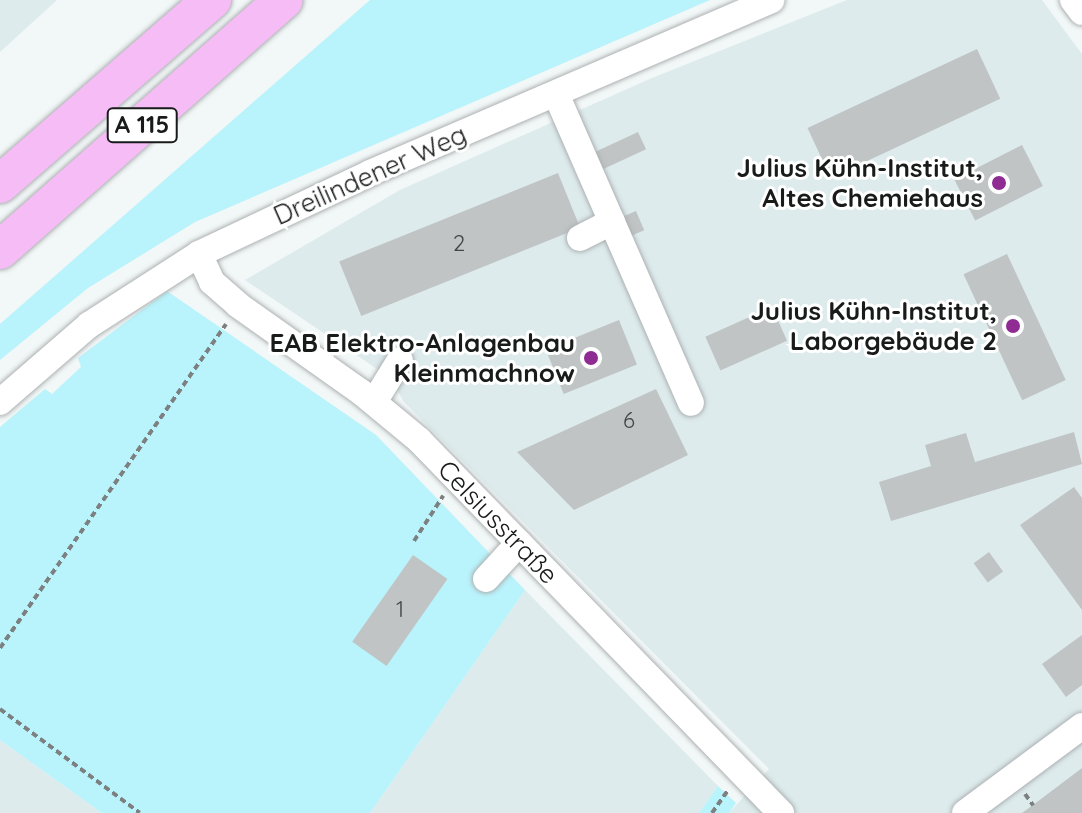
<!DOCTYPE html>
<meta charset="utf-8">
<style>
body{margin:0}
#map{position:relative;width:1082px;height:813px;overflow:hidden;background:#f2f7f7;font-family:Quicksand,sans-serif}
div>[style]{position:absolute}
.built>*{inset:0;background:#ddebed}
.green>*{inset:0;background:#b9f3fb}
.building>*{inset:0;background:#c0c4c5;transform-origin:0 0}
.path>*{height:4px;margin-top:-2px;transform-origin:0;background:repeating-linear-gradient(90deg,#7d8080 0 6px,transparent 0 10px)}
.roads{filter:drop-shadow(0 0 2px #adb1b2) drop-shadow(0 0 2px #adb1b2)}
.minor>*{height:26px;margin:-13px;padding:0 13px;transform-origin:13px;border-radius:13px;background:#fff}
.highway>*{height:38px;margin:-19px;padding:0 19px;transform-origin:19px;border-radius:19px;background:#f5bcf5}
.dots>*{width:22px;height:22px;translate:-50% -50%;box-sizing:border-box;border:4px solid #fff;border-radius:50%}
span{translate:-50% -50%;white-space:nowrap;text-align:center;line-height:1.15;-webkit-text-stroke:6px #fff;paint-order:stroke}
.number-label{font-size:22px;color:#434445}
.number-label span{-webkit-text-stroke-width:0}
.shield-label span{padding:2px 6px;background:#fff;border:2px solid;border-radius:6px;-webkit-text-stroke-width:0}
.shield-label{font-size:24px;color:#191a1a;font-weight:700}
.poi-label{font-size:26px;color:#191a1a;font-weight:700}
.right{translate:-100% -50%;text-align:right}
.street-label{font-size:26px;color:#191a1a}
</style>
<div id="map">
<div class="built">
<i style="clip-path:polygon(0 0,57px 0,0 52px)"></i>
<i style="clip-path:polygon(847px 0,1042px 0,1082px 54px,1082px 813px,729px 813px,769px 769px,403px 401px,392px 379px,245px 280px,400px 190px,652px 78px)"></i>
<i style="clip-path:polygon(525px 590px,718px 786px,699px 813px,370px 813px)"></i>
<i style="clip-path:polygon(0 740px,102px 813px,0 813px)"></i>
</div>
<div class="green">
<i style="clip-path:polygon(370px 0,710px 0,195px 222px,88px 288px,0 360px,0 324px)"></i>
<i style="clip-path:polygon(167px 291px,376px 435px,525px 590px,370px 813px,102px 813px,0 740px,0 427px,45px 389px,52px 394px,81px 367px,78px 358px)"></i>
<i style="clip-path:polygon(718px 786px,736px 803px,729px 813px,699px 813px)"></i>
</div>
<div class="building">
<i style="left:977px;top:49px;width:55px;height:187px;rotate:65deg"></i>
<i style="left:638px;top:132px;width:19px;height:47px;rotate:65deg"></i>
<i style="left:1022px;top:145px;width:46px;height:76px;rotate:63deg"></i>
<i style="left:558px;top:173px;width:59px;height:236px;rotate:68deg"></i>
<i style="left:636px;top:211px;width:21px;height:17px;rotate:67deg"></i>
<i style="left:1007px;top:254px;width:139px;height:48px;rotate:65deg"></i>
<i style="left:772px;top:307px;width:37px;height:73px;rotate:66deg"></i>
<i style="left:619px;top:320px;width:48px;height:79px;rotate:68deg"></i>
<i style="clip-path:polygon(656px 389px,688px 455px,574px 510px,517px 452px)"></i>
<i style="clip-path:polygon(1074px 432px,1082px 464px,891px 521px,879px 482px,931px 466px,925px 445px,966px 433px,975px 462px)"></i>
<i style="clip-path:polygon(1074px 487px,1082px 498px,1082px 610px,1020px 525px)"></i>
<i style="left:989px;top:552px;width:24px;height:19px;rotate:54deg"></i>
<i style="left:413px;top:555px;width:42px;height:106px;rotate:35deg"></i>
<i style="clip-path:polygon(1082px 635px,1082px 685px,1066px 697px,1042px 664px)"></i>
<i style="clip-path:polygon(1082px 768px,1082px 813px,1022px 813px,1033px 805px)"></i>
</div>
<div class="path">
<i style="left:414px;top:541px;width:54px;rotate:-57.2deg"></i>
<i style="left:0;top:648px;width:395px;rotate:-55.1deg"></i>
<i style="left:0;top:709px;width:174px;rotate:36.6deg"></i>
<i style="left:1025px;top:794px;width:14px;rotate:54deg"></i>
<i style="left:712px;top:813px;width:29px;rotate:-55deg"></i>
</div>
<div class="roads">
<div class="minor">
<i style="left:1073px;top:0;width:15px;rotate:53deg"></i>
<i style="left:556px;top:94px;width:337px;rotate:66.4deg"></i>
<i style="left:580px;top:238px;width:36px;rotate:-27deg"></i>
<i style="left:199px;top:254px;width:31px;rotate:65deg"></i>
<i style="left:212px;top:282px;width:35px;rotate:41deg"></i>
<i style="left:238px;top:305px;width:151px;rotate:35.3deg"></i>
<i style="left:361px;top:392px;width:75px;rotate:39.6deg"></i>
<i style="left:419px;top:440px;width:520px;rotate:45.86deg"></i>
<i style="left:0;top:402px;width:118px;rotate:-40.9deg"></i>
<i style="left:89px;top:325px;width:131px;rotate:-32.8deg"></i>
<i style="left:199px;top:254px;width:189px;rotate:-25.3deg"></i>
<i style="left:370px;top:173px;width:437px;rotate:-23.3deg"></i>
<i style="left:374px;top:402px;width:49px;rotate:-58.2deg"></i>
<i style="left:486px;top:579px;width:49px;rotate:-47.5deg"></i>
<i style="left:965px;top:813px;width:146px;rotate:-36.6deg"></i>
</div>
<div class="highway">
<i style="left:0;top:184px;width:281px;rotate:-41deg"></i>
<i style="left:0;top:250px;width:378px;rotate:-41.4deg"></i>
</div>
</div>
<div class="dots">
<i style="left:999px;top:183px;background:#8f2c93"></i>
<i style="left:1013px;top:326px;background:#8f2c93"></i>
<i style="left:591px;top:358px;background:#8f2c93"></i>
</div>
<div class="number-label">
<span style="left:459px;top:244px">2</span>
<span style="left:629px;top:421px">6</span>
<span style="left:400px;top:610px">1</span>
</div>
<div class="shield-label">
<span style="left:142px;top:125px">A 115</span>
</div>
<div class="poi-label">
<span class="right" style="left:983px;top:183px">Julius Kühn-Institut,<br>Altes Chemiehaus</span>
<span class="right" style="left:997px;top:326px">Julius Kühn-Institut,<br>Laborgebäude 2</span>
<span class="right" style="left:575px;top:358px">EAB Elektro-Anlagenbau<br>Kleinmachnow</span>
</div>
<div class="street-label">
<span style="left:370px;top:175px;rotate:-24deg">Dreilindener Weg</span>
<span style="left:498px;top:522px;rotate:46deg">Celsiusstraße</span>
</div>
</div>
